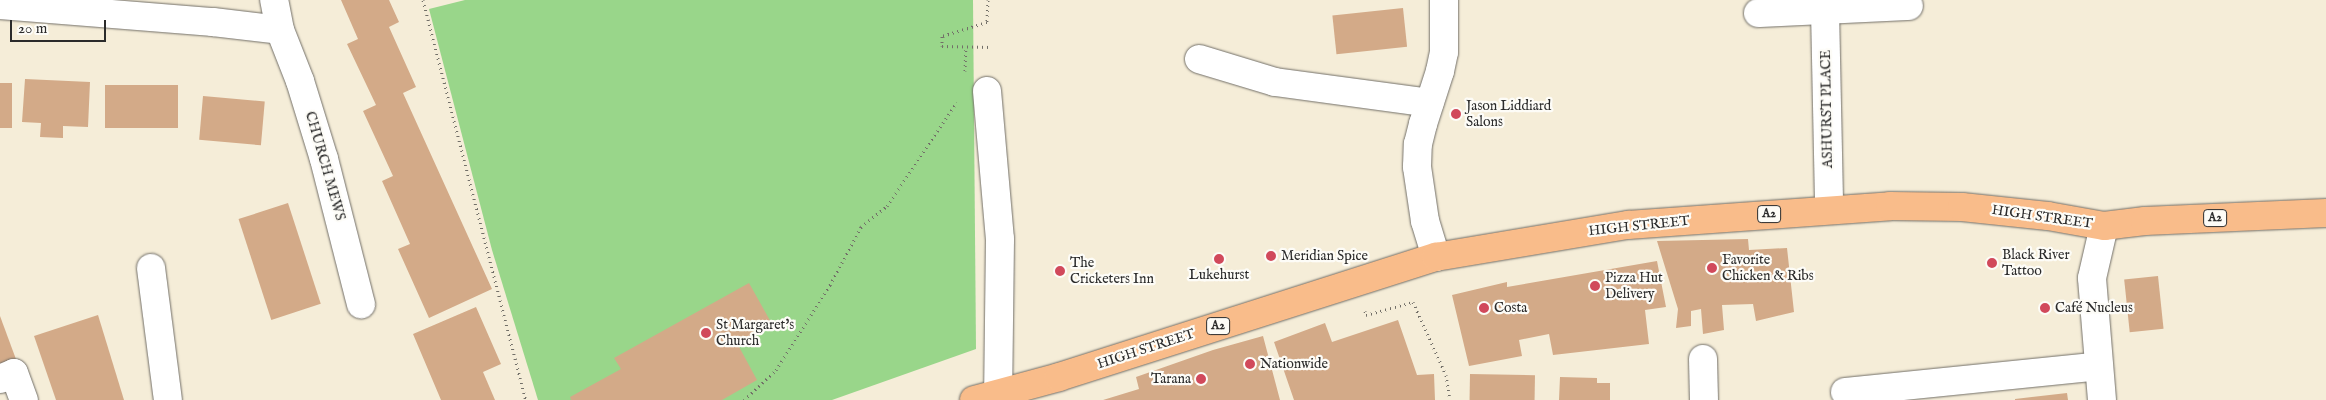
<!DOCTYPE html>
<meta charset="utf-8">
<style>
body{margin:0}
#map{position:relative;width:2326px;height:400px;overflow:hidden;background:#f5edd8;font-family:"IM FELL English",serif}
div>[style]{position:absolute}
.green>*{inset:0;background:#99d68a}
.building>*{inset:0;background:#d3aa88;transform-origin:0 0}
.path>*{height:3px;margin-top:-1.5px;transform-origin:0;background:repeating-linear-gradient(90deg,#726f68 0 1px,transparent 0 5px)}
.roads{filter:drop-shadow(0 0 1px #726f68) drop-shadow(0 0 1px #726f68)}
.minor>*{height:28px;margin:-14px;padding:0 14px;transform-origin:14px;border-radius:14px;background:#fff}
.major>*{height:28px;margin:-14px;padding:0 14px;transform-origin:14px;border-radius:14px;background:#f9bc8a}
.dots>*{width:14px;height:14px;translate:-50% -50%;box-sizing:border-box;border:2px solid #fdfcf7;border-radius:50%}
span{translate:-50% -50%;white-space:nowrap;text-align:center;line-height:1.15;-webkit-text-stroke:4.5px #fdfcf7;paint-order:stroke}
.shield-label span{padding:1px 4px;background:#fdfcf7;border:1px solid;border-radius:4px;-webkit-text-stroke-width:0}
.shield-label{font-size:12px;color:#2b2b2b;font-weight:700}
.poi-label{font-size:14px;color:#2b2b2b}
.left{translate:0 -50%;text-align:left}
.right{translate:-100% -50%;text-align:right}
.street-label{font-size:14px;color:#2b2b2b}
.scale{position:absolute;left:10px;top:20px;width:96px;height:22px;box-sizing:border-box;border:2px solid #2b2b2b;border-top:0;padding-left:6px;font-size:15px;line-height:18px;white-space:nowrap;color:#2b2b2b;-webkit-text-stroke:4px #fdfcf7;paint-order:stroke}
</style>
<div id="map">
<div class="green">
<i style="clip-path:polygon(465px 0,973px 0,976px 349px,832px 400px,538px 400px,492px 250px,429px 9px)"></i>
</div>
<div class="building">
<i style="clip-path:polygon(341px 0,389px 0,399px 22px,389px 27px,416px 87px,403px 93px,492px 289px,429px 318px,398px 249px,410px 244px,382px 181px,393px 176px,363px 111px,376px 105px,347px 44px,358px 39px)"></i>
<i style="left:1403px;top:8px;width:39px;height:71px;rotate:84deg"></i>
<i style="clip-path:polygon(25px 79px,90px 82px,88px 127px,63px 126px,63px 138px,40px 137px,41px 123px,22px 122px)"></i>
<i style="left:0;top:83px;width:12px;height:45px"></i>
<i style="left:105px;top:85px;width:73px;height:43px"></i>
<i style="left:203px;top:96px;width:62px;height:44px;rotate:5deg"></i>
<i style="left:288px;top:203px;width:106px;height:52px;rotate:72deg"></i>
<i style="clip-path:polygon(1748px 239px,1749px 250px,1787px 248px,1794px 312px,1756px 321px,1753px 304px,1722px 305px,1724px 330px,1703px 334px,1701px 309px,1691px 311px,1691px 326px,1676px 328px,1678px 309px,1657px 241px)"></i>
<i style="clip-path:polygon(1657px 261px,1666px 307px,1645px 310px,1649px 344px,1553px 355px,1549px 334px,1519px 340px,1522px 356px,1469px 366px,1452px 295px,1507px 282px,1507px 287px)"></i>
<i style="left:2158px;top:276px;width:53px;height:34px;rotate:84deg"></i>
<i style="clip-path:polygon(749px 283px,772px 324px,737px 343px,757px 380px,722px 400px,571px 400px,570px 397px,621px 369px,614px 358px)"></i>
<i style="clip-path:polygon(476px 307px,501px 364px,483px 372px,495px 400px,441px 400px,413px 334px)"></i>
<i style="clip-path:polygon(98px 315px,124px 400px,56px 400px,34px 336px)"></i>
<i style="clip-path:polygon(0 316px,17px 362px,0 368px)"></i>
<i style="clip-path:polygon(1398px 320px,1417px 375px,1434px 374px,1435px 400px,1294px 400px,1274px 342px,1325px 323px,1332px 342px)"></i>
<i style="clip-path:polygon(1263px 336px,1280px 400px,1103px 400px,1139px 389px,1136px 377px,1213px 350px)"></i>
<i style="left:1470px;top:374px;width:65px;height:26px;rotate:1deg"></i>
<i style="clip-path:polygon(1560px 377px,1597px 378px,1597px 383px,1610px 383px,1610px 400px,1559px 400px)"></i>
<i style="clip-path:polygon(2067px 393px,2068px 400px,2015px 400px,2015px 399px)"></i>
</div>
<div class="path">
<i style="left:423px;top:0;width:413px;rotate:75.6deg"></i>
<i style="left:988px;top:0;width:22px;rotate:93deg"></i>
<i style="left:987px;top:22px;width:47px;rotate:162.7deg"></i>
<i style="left:942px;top:36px;width:10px;rotate:90deg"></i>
<i style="left:942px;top:46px;width:49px;rotate:1.2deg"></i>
<i style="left:965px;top:71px;width:24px;rotate:-88deg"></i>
<i style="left:1365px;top:311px;width:4px;rotate:76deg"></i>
<i style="left:1366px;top:315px;width:49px;rotate:-15.5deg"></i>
<i style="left:1413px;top:302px;width:80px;rotate:65.7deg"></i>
<i style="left:1446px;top:375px;width:25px;rotate:81deg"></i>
<i style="left:744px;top:400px;width:44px;rotate:-43.2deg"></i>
<i style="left:776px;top:370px;width:101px;rotate:-57.6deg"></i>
<i style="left:830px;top:285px;width:66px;rotate:-61.9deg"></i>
<i style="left:861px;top:227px;width:33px;rotate:-39deg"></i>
<i style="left:887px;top:206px;width:125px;rotate:-56.1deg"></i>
</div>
<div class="roads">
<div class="minor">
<i style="left:0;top:5px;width:214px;rotate:4.6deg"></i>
<i style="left:213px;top:22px;width:67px;rotate:6.8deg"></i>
<i style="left:280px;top:30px;width:31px;rotate:-101deg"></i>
<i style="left:1825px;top:10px;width:199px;rotate:88.8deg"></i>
<i style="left:1758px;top:13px;width:151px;rotate:-2.7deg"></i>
<i style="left:280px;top:30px;width:55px;rotate:68.6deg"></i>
<i style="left:300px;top:81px;width:82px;rotate:72.9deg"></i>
<i style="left:324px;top:159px;width:150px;rotate:75.7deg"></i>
<i style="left:1199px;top:59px;width:79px;rotate:16.8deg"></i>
<i style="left:1275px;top:82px;width:156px;rotate:7.7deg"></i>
<i style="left:987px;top:91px;width:149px;rotate:85deg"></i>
<i style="left:1000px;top:239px;width:153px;rotate:90.7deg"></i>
<i style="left:1436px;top:257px;width:38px;rotate:-107deg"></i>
<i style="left:1425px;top:221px;width:55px;rotate:-98.4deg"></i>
<i style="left:1417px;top:167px;width:23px;rotate:-88deg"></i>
<i style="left:1418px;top:144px;width:21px;rotate:-76deg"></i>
<i style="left:1423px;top:124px;width:56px;rotate:-72.2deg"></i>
<i style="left:1440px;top:71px;width:19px;rotate:-78deg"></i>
<i style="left:1444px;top:52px;width:52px;rotate:-90deg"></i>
<i style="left:151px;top:268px;width:133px;rotate:82.7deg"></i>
<i style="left:1703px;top:359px;width:41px;rotate:88.6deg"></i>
<i style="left:0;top:379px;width:15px;rotate:-23deg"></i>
<i style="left:14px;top:373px;width:29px;rotate:70deg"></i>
<i style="left:1845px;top:392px;width:255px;rotate:-5.8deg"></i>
<i style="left:2102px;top:400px;width:122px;rotate:-94.7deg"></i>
<i style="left:2092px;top:278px;width:53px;rotate:-77deg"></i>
</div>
<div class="major">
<i style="left:974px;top:400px;width:88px;rotate:-15.1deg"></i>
<i style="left:1059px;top:377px;width:396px;rotate:-17.7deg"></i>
<i style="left:1436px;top:257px;width:195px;rotate:-9.5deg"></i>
<i style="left:1628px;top:225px;width:263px;rotate:-4.1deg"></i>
<i style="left:1890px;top:206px;width:72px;rotate:0.8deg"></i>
<i style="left:1962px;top:207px;width:86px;rotate:6deg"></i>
<i style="left:2048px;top:216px;width:57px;rotate:10.1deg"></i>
<i style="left:2104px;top:226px;width:41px;rotate:-7deg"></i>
<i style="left:2145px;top:221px;width:181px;rotate:-2.5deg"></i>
</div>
</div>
<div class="dots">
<i style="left:1456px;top:114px;background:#d1495b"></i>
<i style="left:1271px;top:256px;background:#d1495b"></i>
<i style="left:1219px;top:259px;background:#d1495b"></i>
<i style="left:1992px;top:263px;background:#d1495b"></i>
<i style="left:1712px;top:268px;background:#d1495b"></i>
<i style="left:1060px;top:271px;background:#d1495b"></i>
<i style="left:1595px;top:286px;background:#d1495b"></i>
<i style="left:1484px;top:308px;background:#d1495b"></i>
<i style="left:2045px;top:308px;background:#d1495b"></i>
<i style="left:706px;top:333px;background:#d1495b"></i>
<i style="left:1250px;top:364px;background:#d1495b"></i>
<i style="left:1201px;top:379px;background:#d1495b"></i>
</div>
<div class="shield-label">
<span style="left:1769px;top:214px">A2</span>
<span style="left:2215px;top:218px">A2</span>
<span style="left:1218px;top:326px">A2</span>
</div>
<div class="poi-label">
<span class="left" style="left:1466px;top:114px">Jason Liddiard<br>Salons</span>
<span class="left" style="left:2002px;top:263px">Black River<br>Tattoo</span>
<span class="left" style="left:1281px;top:256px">Meridian Spice</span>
<span class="left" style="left:1722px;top:268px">Favorite<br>Chicken &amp; Ribs</span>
<span class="left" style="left:1070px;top:271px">The<br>Cricketers Inn</span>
<span style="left:1219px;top:275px">Lukehurst</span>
<span class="left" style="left:1605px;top:286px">Pizza Hut<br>Delivery</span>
<span class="left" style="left:1494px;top:308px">Costa</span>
<span class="left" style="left:2055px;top:308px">Café Nucleus</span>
<span class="left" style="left:716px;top:333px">St Margaret's<br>Church</span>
<span class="left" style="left:1260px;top:364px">Nationwide</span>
<span class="right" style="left:1191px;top:379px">Tarana</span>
</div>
<div class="street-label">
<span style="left:1827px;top:109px;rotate:-91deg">ASHURST PLACE</span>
<span style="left:325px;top:166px;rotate:74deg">CHURCH MEWS</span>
<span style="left:2042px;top:217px;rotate:8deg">HIGH STREET</span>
<span style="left:1639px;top:226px;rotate:-6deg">HIGH STREET</span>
<span style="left:1146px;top:349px;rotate:-18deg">HIGH STREET</span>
</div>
<div class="scale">20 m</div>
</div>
